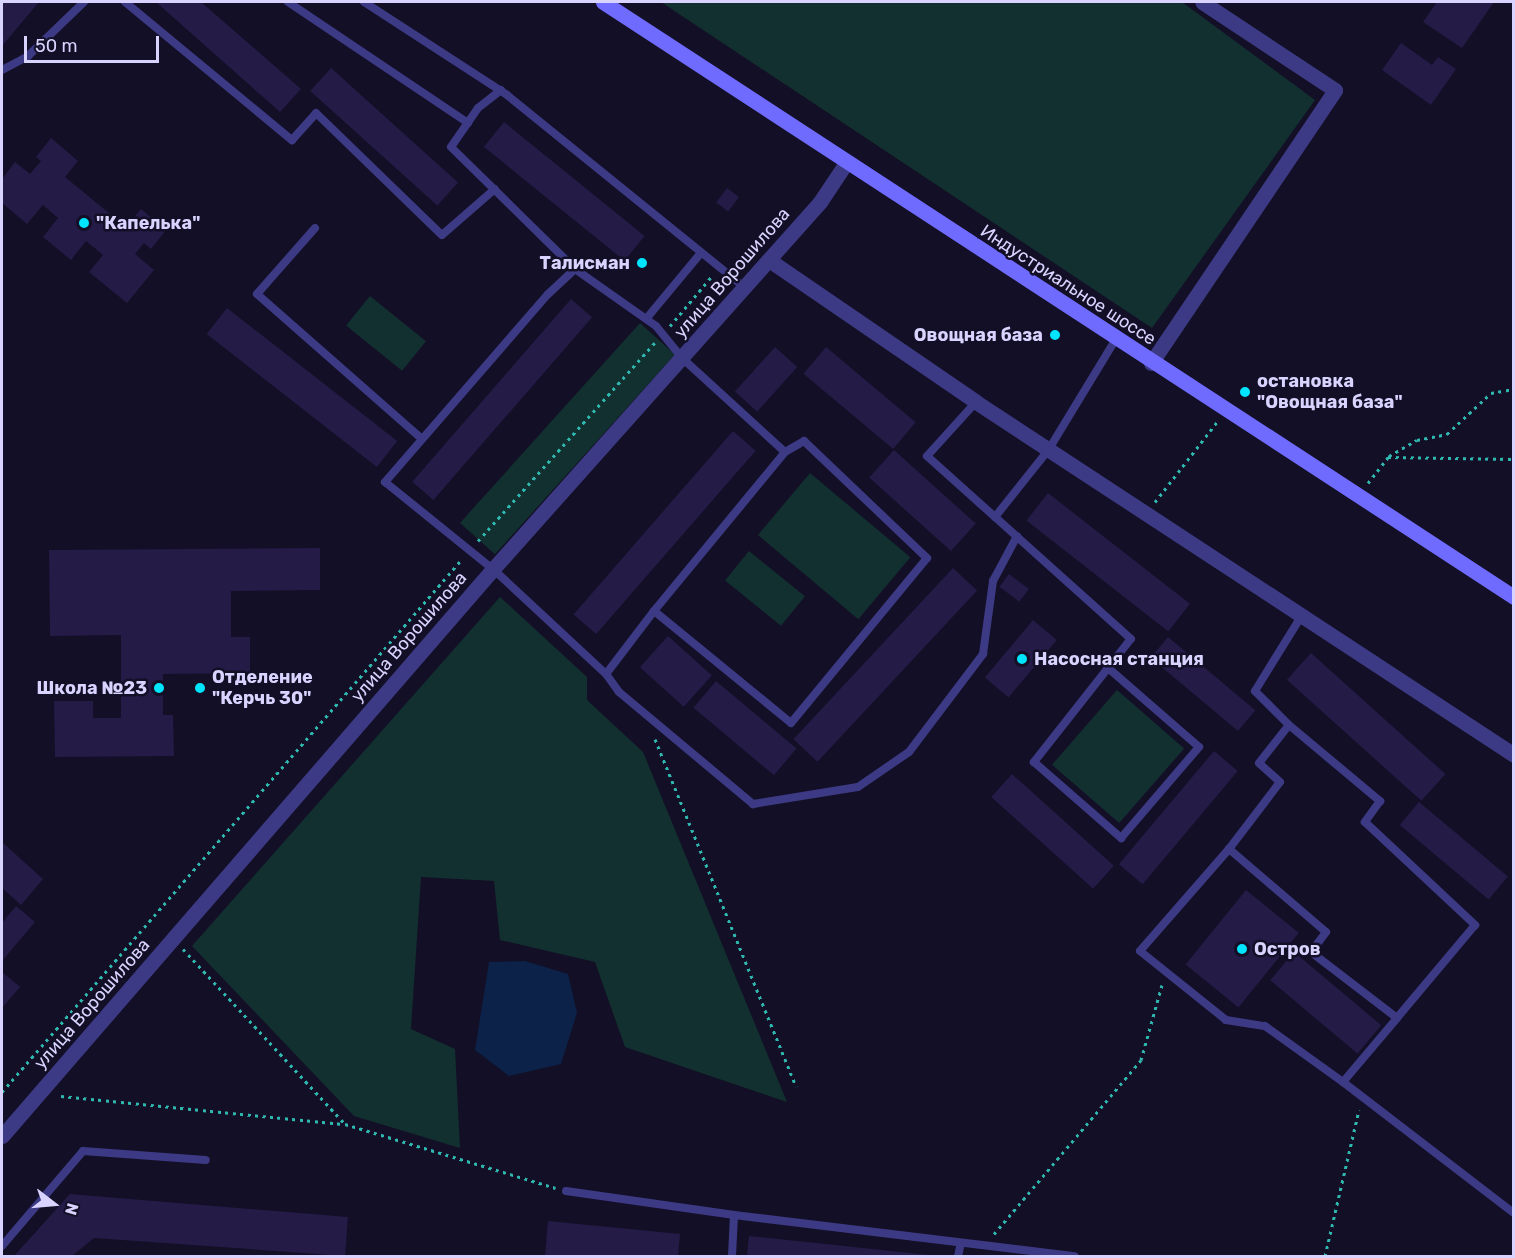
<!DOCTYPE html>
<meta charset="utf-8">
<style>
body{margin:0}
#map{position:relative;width:1515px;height:1258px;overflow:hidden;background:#130f26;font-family:Rubik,sans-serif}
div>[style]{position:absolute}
.green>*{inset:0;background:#12302f;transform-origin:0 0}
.water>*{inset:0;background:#0c2248}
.building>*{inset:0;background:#241b47;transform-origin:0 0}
.path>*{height:3px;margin-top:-1.5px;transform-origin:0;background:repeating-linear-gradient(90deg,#2fb8b0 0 3px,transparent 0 7.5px)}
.lane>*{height:8px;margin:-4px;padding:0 4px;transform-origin:4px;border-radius:4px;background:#3d3a85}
.street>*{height:15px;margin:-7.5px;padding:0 7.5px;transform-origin:7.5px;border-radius:7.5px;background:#3d3a85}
.secondary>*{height:15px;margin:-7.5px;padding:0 7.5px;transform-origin:7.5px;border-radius:7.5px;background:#6f6bff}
.dots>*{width:16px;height:16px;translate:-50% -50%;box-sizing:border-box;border:3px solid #130f26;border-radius:50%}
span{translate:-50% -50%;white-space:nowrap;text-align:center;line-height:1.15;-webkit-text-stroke:5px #130f26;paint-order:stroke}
.poi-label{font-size:18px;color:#d9d4ff;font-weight:700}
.left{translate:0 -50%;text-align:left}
.right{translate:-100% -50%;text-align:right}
.street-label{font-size:18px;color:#d9d4ff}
.frame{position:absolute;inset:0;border:3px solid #d9d4ff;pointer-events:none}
.north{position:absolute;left:24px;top:1174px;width:60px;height:60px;-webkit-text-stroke:4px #130f26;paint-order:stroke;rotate:106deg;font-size:16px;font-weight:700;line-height:24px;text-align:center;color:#d9d4ff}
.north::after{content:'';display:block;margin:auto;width:21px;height:27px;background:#d9d4ff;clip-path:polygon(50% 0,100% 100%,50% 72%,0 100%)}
.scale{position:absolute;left:24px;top:36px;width:135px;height:27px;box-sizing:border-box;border:3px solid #d9d4ff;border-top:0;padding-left:8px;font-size:18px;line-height:21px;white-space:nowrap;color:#d9d4ff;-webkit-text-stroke:4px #130f26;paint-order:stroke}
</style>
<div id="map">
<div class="green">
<i style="clip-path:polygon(661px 2px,1182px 2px,1315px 100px,1152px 328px)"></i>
<i style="left:370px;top:296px;width:72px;height:38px;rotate:39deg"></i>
<i style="left:640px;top:323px;width:47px;height:269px;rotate:42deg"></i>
<i style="left:810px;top:473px;width:131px;height:81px;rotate:40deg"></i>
<i style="left:749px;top:551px;width:72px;height:38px;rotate:39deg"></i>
<i style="clip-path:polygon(500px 597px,587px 677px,587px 700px,643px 752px,787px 1102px,625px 1047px,595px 962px,500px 940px,494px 881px,421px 877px,411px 1029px,455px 1049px,460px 1148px,354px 1116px,192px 946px)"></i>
<i style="left:1117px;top:690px;width:89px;height:99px;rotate:41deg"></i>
</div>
<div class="water">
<i style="clip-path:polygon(525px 961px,568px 974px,577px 1013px,561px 1064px,509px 1076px,475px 1050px,489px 962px)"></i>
</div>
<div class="building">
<i style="clip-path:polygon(2px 2px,39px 2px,2px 46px)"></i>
<i style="clip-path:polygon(156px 2px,201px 2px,301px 89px,280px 112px)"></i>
<i style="clip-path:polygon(1437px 2px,1494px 2px,1462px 48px,1423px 22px)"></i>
<i style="clip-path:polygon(1401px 43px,1432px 65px,1438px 57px,1456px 69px,1431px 105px,1382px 70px)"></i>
<i style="left:331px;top:68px;width:171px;height:31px;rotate:42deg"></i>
<i style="left:504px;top:122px;width:181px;height:32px;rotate:39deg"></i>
<i style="clip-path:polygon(51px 138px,78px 161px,65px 177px,126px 227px,141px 209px,166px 230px,151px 249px,144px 243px,135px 254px,154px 270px,127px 303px,89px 272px,103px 255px,86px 241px,71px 260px,43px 237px,58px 218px,43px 205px,27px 224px,2px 203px,2px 179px,15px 162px,30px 174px,41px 161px,36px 157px)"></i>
<i style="left:727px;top:188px;width:15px;height:18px;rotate:37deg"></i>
<i style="left:571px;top:299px;width:28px;height:242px;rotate:41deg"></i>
<i style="left:227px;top:308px;width:216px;height:33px;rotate:38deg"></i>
<i style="left:775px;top:347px;width:30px;height:60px;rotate:42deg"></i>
<i style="left:826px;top:347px;width:117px;height:35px;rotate:40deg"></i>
<i style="left:733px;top:431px;width:30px;height:243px;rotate:41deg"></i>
<i style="left:894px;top:450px;width:110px;height:37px;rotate:42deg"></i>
<i style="left:1048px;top:493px;width:180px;height:35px;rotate:38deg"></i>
<i style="clip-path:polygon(320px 548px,320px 590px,231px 591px,231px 637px,250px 637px,250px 673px,163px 674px,163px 715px,173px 715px,174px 756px,55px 757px,54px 701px,93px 701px,93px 718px,121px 718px,121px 635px,50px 636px,49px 550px)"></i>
<i style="left:953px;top:568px;width:33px;height:234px;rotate:43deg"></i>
<i style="left:1009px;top:574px;width:25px;height:16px;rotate:37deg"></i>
<i style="left:1033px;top:620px;width:31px;height:75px;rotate:40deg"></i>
<i style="left:668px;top:636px;width:59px;height:42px;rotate:42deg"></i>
<i style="left:1168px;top:637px;width:114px;height:27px;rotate:40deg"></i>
<i style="left:1311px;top:653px;width:181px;height:36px;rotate:42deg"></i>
<i style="left:716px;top:681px;width:105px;height:35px;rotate:40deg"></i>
<i style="left:1214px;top:751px;width:31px;height:148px;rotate:40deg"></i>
<i style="left:1012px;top:774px;width:137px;height:31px;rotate:42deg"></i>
<i style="left:1419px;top:802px;width:116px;height:30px;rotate:40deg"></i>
<i style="clip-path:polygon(2px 842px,43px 879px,21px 905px,2px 888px)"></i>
<i style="left:1246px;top:890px;width:68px;height:96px;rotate:39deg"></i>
<i style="clip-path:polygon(16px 906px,35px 922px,2px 961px,2px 923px)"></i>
<i style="left:1294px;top:952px;width:114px;height:37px;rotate:40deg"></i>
<i style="clip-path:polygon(2px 972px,20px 987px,2px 1008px)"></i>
<i style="clip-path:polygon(70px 1194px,348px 1217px,345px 1256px,94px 1238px,72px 1256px,14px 1256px)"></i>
<i style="clip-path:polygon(548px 1221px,680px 1234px,678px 1256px,545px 1256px)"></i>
<i style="clip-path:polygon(749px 1236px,929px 1255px,929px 1256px,747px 1256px)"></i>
</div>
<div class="path">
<i style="left:670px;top:326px;width:65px;rotate:-50deg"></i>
<i style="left:1389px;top:456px;width:32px;rotate:-30deg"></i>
<i style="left:1417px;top:440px;width:31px;rotate:-11deg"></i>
<i style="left:1447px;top:434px;width:60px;rotate:-43deg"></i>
<i style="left:1491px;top:393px;width:23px;rotate:-10deg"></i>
<i style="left:1368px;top:483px;width:33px;rotate:-52deg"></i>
<i style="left:1388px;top:457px;width:126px;rotate:0.9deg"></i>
<i style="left:1155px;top:502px;width:101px;rotate:-52.2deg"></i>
<i style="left:478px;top:541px;width:266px;rotate:-48.3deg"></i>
<i style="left:655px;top:739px;width:375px;rotate:67.9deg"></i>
<i style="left:183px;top:949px;width:238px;rotate:47.2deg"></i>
<i style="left:345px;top:1124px;width:220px;rotate:16.9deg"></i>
<i style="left:2px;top:1092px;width:704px;rotate:-49.2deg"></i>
<i style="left:61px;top:1096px;width:283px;rotate:5.7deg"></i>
<i style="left:994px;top:1234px;width:228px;rotate:-49.8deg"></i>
<i style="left:1141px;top:1060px;width:78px;rotate:-74.4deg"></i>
<i style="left:1325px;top:1256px;width:150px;rotate:-76.9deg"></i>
</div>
<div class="lane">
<i style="left:125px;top:2px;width:217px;rotate:39.6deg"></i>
<i style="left:292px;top:140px;width:36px;rotate:-48deg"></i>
<i style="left:316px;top:113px;width:175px;rotate:44.1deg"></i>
<i style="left:442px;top:235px;width:70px;rotate:-41deg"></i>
<i style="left:288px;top:2px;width:217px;rotate:33.9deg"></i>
<i style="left:364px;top:2px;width:171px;rotate:33deg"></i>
<i style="left:507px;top:95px;width:306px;rotate:39deg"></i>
<i style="left:2px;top:70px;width:30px;rotate:-28deg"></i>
<i style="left:28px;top:56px;width:78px;rotate:-44deg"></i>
<i style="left:501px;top:90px;width:29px;rotate:142deg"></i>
<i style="left:478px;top:108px;width:47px;rotate:124.7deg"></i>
<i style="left:451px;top:147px;width:174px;rotate:44.5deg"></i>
<i style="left:575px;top:269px;width:99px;rotate:35.1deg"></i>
<i style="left:656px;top:326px;width:41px;rotate:50.9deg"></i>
<i style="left:682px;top:358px;width:139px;rotate:42.4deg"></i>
<i style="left:315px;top:228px;width:88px;rotate:131.3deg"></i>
<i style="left:257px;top:294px;width:217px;rotate:41.3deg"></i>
<i style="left:575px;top:269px;width:37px;rotate:137deg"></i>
<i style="left:548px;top:294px;width:249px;rotate:130.9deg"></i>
<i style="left:385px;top:482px;width:139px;rotate:38.9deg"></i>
<i style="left:493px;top:569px;width:154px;rotate:42.9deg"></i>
<i style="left:606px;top:674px;width:79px;rotate:-52.7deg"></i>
<i style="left:646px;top:319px;width:85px;rotate:-50.3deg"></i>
<i style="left:976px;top:402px;width:73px;rotate:132.2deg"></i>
<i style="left:927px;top:456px;width:91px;rotate:41.9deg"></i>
<i style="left:804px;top:441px;width:170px;rotate:43.6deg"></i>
<i style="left:927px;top:558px;width:214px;rotate:129.5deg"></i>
<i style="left:791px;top:723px;width:177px;rotate:-140.7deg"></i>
<i style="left:654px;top:611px;width:206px;rotate:-50.5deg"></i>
<i style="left:785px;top:452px;width:22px;rotate:-30deg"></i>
<i style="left:1108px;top:668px;width:120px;rotate:128.2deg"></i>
<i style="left:1034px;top:762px;width:116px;rotate:41.1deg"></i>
<i style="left:1121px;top:838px;width:120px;rotate:-49.4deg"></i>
<i style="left:1199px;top:747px;width:121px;rotate:-139deg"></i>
<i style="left:1108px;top:668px;width:37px;rotate:-52deg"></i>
<i style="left:1131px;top:639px;width:183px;rotate:-138.1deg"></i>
<i style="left:995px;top:517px;width:87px;rotate:-51.5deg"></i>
<i style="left:1049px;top:449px;width:129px;rotate:-58.7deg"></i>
<i style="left:606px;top:674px;width:22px;rotate:54deg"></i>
<i style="left:619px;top:692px;width:175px;rotate:39.9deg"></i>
<i style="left:753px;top:804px;width:106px;rotate:-9.2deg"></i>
<i style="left:858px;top:787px;width:62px;rotate:-34.5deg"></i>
<i style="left:909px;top:752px;width:123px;rotate:-52.9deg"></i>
<i style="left:983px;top:654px;width:74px;rotate:-82.2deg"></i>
<i style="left:993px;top:581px;width:51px;rotate:-61.9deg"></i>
<i style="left:1289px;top:725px;width:119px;rotate:39.9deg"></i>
<i style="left:1380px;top:801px;width:26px;rotate:126deg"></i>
<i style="left:1365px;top:822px;width:151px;rotate:43.1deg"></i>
<i style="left:1475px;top:925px;width:121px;rotate:130deg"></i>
<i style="left:1397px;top:1018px;width:108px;rotate:-142.5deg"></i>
<i style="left:1311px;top:952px;width:25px;rotate:-53deg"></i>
<i style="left:1326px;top:932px;width:128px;rotate:-139.4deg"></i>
<i style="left:1229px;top:849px;width:84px;rotate:-52.7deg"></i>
<i style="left:1280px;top:782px;width:28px;rotate:-138deg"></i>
<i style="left:1259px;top:763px;width:48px;rotate:-51.7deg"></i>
<i style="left:1289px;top:725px;width:48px;rotate:-135deg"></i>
<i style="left:1255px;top:691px;width:89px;rotate:-58.3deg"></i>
<i style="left:1229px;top:849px;width:135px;rotate:131.1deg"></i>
<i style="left:1140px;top:951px;width:110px;rotate:38.7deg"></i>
<i style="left:1226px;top:1020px;width:39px;rotate:9deg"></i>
<i style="left:1265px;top:1026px;width:96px;rotate:35.7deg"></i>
<i style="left:1343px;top:1082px;width:84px;rotate:-49.8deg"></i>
<i style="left:1343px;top:1082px;width:215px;rotate:37.5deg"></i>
<i style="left:566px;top:1191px;width:170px;rotate:8.1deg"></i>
<i style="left:2px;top:1246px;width:125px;rotate:-49.5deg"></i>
<i style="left:83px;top:1151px;width:123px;rotate:4.2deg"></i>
<i style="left:732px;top:1256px;width:41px;rotate:-87.2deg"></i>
<i style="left:734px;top:1215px;width:343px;rotate:6.9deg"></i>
<i style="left:958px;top:1256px;width:13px;rotate:-77deg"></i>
</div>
<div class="street">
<i style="left:769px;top:260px;width:251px;rotate:34.4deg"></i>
<i style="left:976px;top:402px;width:643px;rotate:33.27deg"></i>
<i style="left:1151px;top:363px;width:329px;rotate:-56deg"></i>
<i style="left:1335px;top:90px;width:159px;rotate:-146.5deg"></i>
<i style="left:2px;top:1136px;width:750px;rotate:-49.11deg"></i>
<i style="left:493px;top:569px;width:492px;rotate:-48.3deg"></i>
<i style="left:820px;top:202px;width:47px;rotate:-56.3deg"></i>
</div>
<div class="secondary">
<i style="left:603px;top:2px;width:1088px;rotate:33.15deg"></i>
</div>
<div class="dots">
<i style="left:84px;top:223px;background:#00e5ff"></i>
<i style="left:642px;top:263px;background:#00e5ff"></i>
<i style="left:1055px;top:335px;background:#00e5ff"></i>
<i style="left:1245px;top:392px;background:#00e5ff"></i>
<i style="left:1022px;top:659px;background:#00e5ff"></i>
<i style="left:159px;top:688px;background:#00e5ff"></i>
<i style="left:200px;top:688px;background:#00e5ff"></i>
<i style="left:1242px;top:949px;background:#00e5ff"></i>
</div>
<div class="poi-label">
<span class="left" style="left:96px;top:223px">"Капелька"</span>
<span class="right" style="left:630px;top:263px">Талисман</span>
<span class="right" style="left:1043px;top:335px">Овощная база</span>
<span class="left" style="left:1257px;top:392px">остановка<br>"Овощная база"</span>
<span class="left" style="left:1034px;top:659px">Насосная станция</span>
<span class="left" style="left:212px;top:688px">Отделение<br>"Керчь 30"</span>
<span class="right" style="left:147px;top:688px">Школа №23</span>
<span class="left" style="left:1254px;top:949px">Остров</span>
</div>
<div class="street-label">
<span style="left:732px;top:273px;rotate:-49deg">улица Ворошилова</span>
<span style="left:1068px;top:285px;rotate:33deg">Индустриальное шоссе</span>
<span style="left:409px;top:637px;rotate:-49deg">улица Ворошилова</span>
<span style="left:92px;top:1004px;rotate:-49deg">улица Ворошилова</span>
</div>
<div class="frame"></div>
<div class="north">N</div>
<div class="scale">50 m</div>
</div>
